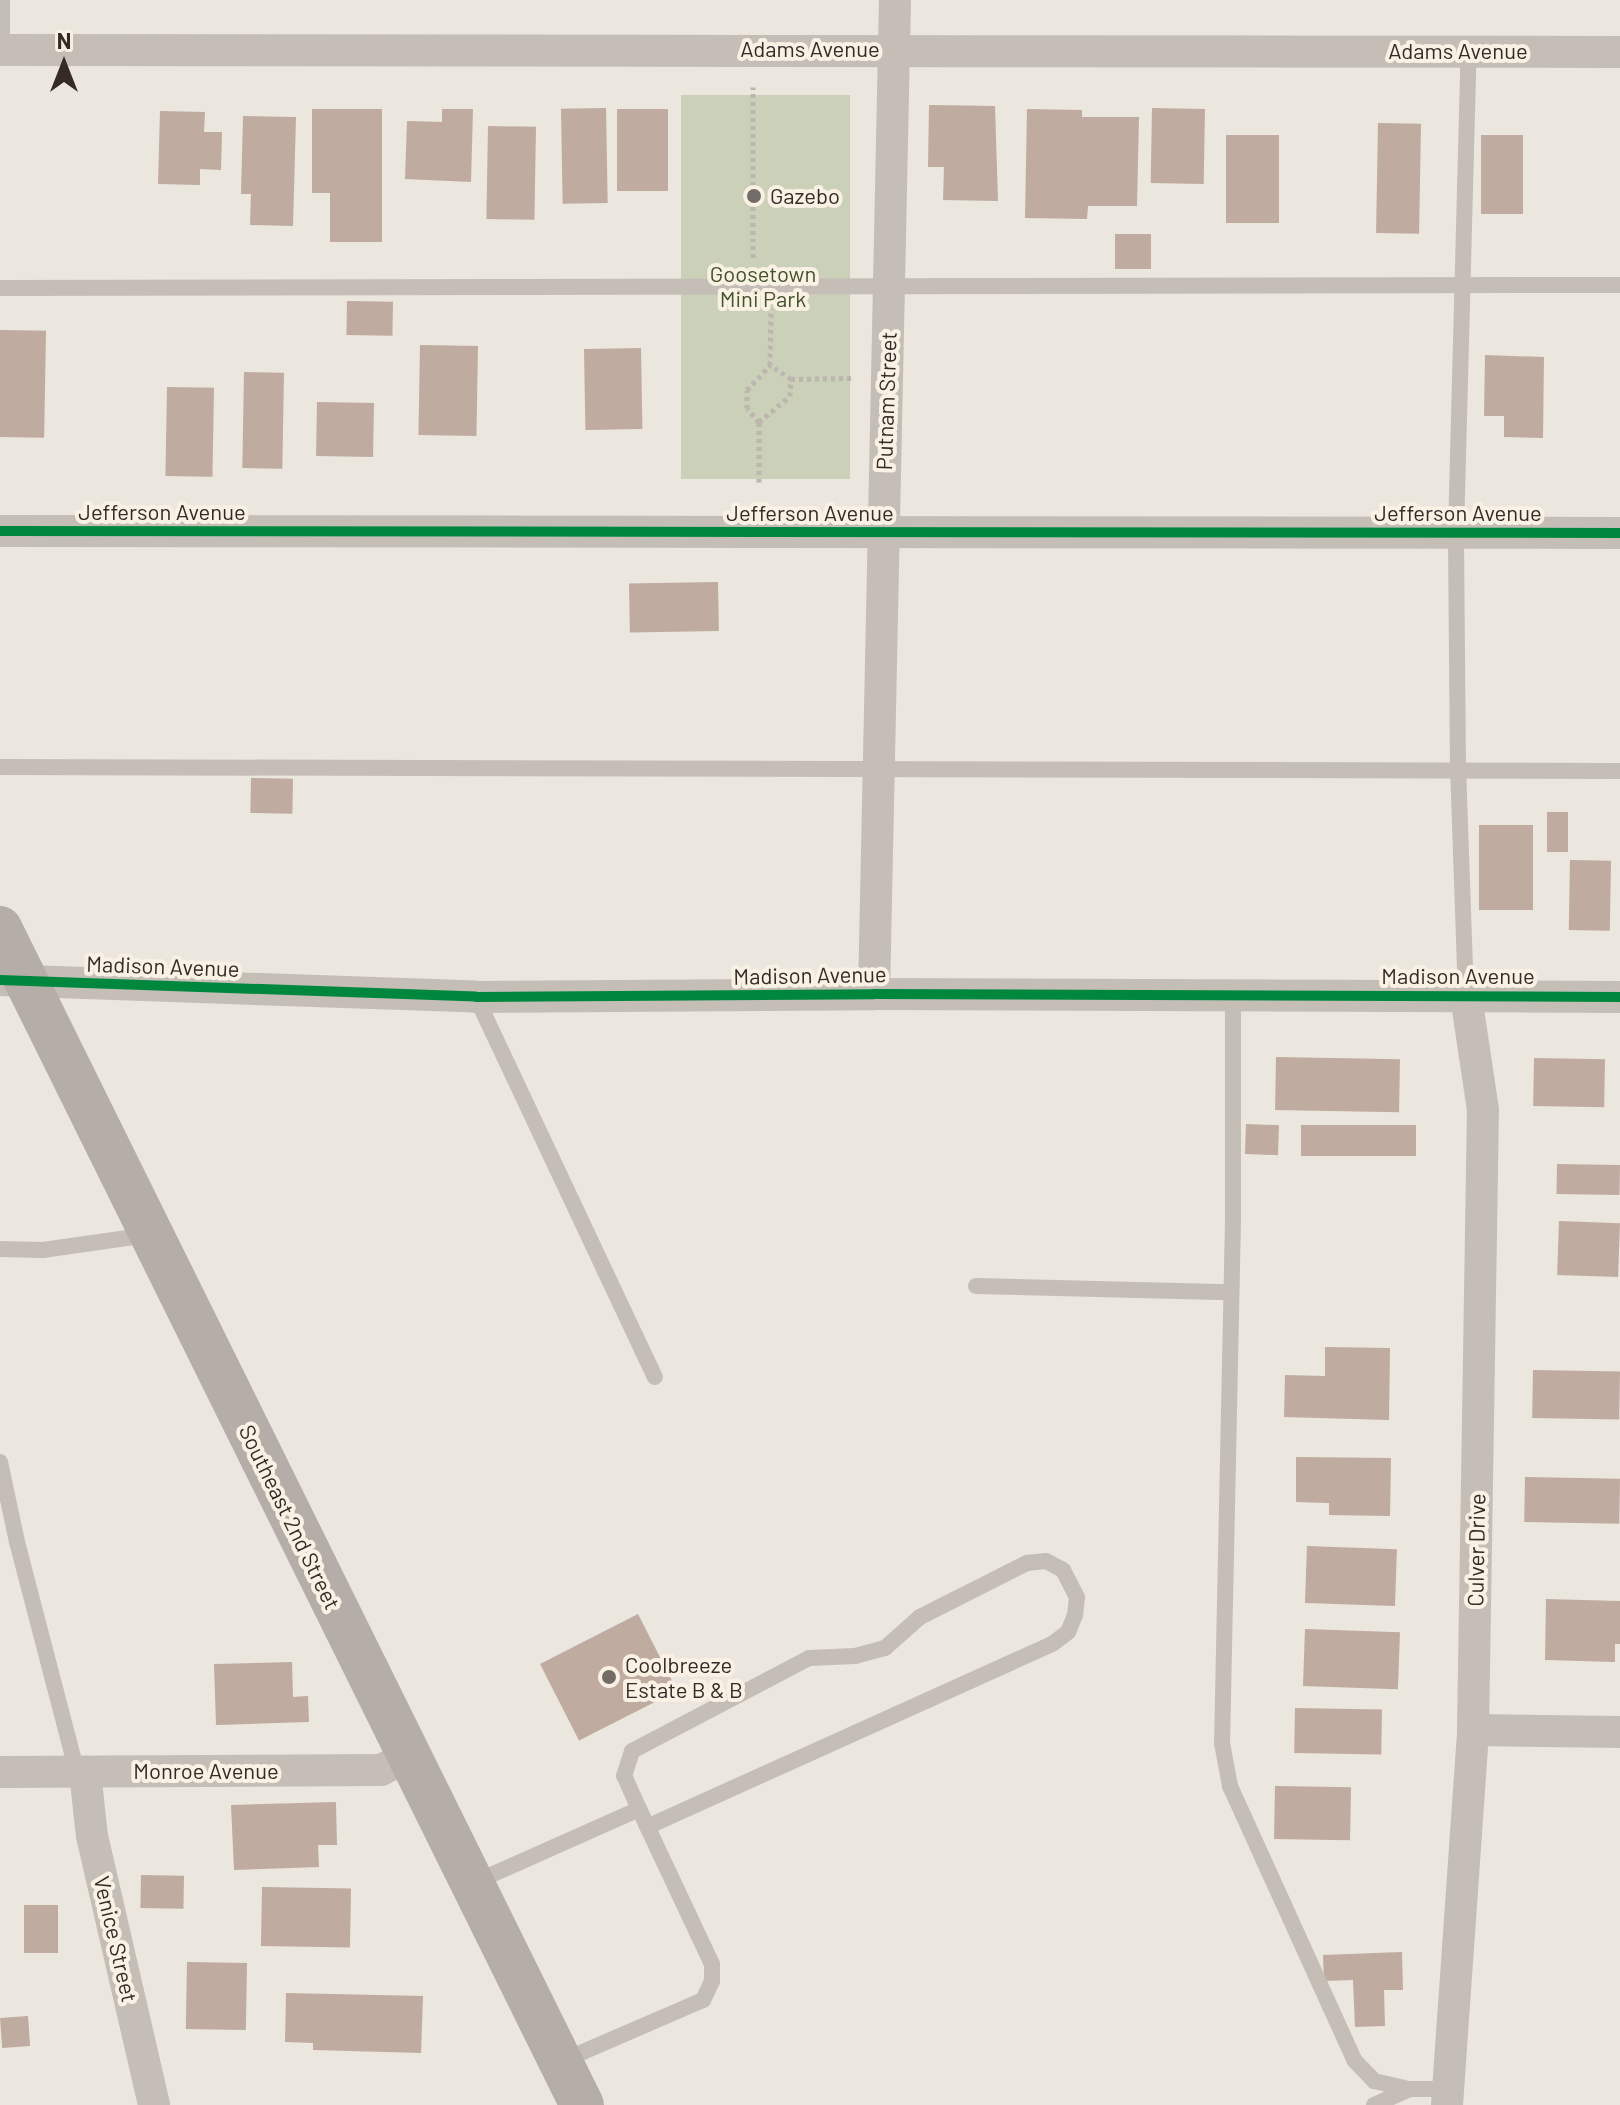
<!DOCTYPE html>
<style>
body{margin:0}
#map{position:relative;width:1620px;height:2105px;overflow:hidden;background:#ebe6de;font-family:Barlow,sans-serif}
div>[style]{position:absolute}
.green>*{inset:0;background:#cbd1b8;transform-origin:0 0}
.building>*{inset:0;background:#bfab9f;transform-origin:0 0}
.round{border-radius:50%}
.path>*{height:5px;margin-top:-2.5px;transform-origin:0;background:repeating-linear-gradient(90deg,#bdb6af 0 4px,transparent 0 8px)}
.lane>*{height:16px;margin:-8px;padding:0 8px;transform-origin:8px;border-radius:8px;background:#c4beb7}
.street>*{height:32px;margin:-16px;padding:0 16px;transform-origin:16px;border-radius:16px;background:#c4beb7}
.secondary>*{height:44px;margin:-22px;padding:0 22px;transform-origin:22px;border-radius:22px;background:#b5aea8}
.cycleway>*{height:10px;margin:-5px;padding:0 5px;transform-origin:5px;border-radius:5px;background:#00873e}
.dots>*{width:22px;height:22px;translate:-50% -50%;box-sizing:border-box;border:4px solid #f9f1e4;border-radius:50%}
span{translate:-50% -50%;white-space:nowrap;text-align:center;line-height:1.15;-webkit-text-stroke:8px #f9f1e4;paint-order:stroke}
.street-label{font-size:22px;color:#342b26}
.poi-label{font-size:22px;color:#342b26}
.left{translate:0 -50%;text-align:left}
.park-label{font-size:22px;color:#415329}
.north{position:absolute;left:24px;top:24px;width:80px;height:80px;-webkit-text-stroke:6px #f9f1e4;paint-order:stroke;rotate:0deg;font-size:22px;font-weight:700;line-height:32px;text-align:center;color:#342b26}
.north::after{content:'';display:block;margin:auto;width:28px;height:36px;background:#342b26;clip-path:polygon(50% 0,100% 100%,50% 72%,0 100%)}
</style>
<div id="map">
<div class="green">
<i style="left:681px;top:95px;width:169px;height:384px"></i>
</div>
<div class="building">
<i style="clip-path:polygon(929px 105px,995px 106px,998px 201px,943px 200px,944px 167px,928px 167px)"></i>
<i style="left:606px;top:108px;width:95px;height:45px;rotate:89deg"></i>
<i style="left:1152px;top:108px;width:53px;height:75px;rotate:1deg"></i>
<i style="clip-path:polygon(312px 109px,382px 109px,382px 242px,330px 242px,330px 193px,312px 193px)"></i>
<i style="clip-path:polygon(442px 109px,473px 109px,471px 182px,405px 179px,407px 121px,442px 122px)"></i>
<i style="left:617px;top:109px;width:51px;height:82px"></i>
<i style="clip-path:polygon(1027px 109px,1082px 110px,1082px 117px,1139px 117px,1137px 206px,1088px 206px,1087px 219px,1025px 218px)"></i>
<i style="clip-path:polygon(160px 111px,205px 112px,204px 132px,222px 132px,221px 170px,200px 169px,200px 185px,158px 184px)"></i>
<i style="clip-path:polygon(243px 116px,296px 117px,293px 226px,250px 225px,251px 194px,241px 194px)"></i>
<i style="left:1378px;top:123px;width:43px;height:110px;rotate:1deg"></i>
<i style="left:488px;top:126px;width:48px;height:93px;rotate:1deg"></i>
<i style="left:1226px;top:135px;width:53px;height:88px"></i>
<i style="left:1481px;top:135px;width:42px;height:79px"></i>
<i class="round" style="left:743px;top:185px;width:22px;height:22px"></i>
<i style="left:1115px;top:234px;width:36px;height:35px"></i>
<i style="left:347px;top:301px;width:46px;height:34px;rotate:1deg"></i>
<i style="left:0;top:330px;width:46px;height:107px;rotate:1deg"></i>
<i style="left:420px;top:345px;width:58px;height:90px;rotate:1deg"></i>
<i style="left:641px;top:348px;width:81px;height:57px;rotate:89deg"></i>
<i style="clip-path:polygon(1485px 355px,1544px 357px,1543px 438px,1504px 437px,1504px 416px,1484px 416px)"></i>
<i style="left:244px;top:372px;width:40px;height:96px;rotate:1deg"></i>
<i style="left:167px;top:387px;width:47px;height:89px;rotate:1deg"></i>
<i style="left:317px;top:402px;width:57px;height:54px;rotate:1deg"></i>
<i style="left:718px;top:582px;width:49px;height:89px;rotate:89deg"></i>
<i style="left:251px;top:778px;width:42px;height:35px;rotate:1deg"></i>
<i style="left:1547px;top:812px;width:21px;height:40px"></i>
<i style="left:1479px;top:825px;width:54px;height:85px"></i>
<i style="left:1570px;top:860px;width:41px;height:70px;rotate:1deg"></i>
<i style="left:1276px;top:1057px;width:124px;height:53px;rotate:1deg"></i>
<i style="left:1534px;top:1058px;width:71px;height:48px;rotate:1deg"></i>
<i style="left:1246px;top:1124px;width:33px;height:30px;rotate:2deg"></i>
<i style="left:1301px;top:1125px;width:115px;height:31px"></i>
<i style="left:1557px;top:1164px;width:63px;height:30px;rotate:1deg"></i>
<i style="left:1559px;top:1221px;width:61px;height:54px;rotate:2deg"></i>
<i style="clip-path:polygon(1325px 1347px,1390px 1348px,1389px 1420px,1284px 1417px,1285px 1375px,1325px 1376px)"></i>
<i style="left:1533px;top:1370px;width:87px;height:48px;rotate:1deg"></i>
<i style="clip-path:polygon(1296px 1457px,1391px 1458px,1390px 1516px,1329px 1515px,1329px 1503px,1296px 1502px)"></i>
<i style="left:1525px;top:1477px;width:95px;height:45px;rotate:1deg"></i>
<i style="left:1307px;top:1546px;width:90px;height:57px;rotate:2deg"></i>
<i style="clip-path:polygon(1546px 1599px,1620px 1601px,1620px 1644px,1615px 1644px,1615px 1662px,1545px 1660px)"></i>
<i style="left:638px;top:1614px;width:86px;height:110px;rotate:63deg"></i>
<i style="left:1305px;top:1629px;width:95px;height:57px;rotate:2deg"></i>
<i style="clip-path:polygon(292px 1662px,293px 1697px,308px 1696px,309px 1722px,216px 1725px,214px 1664px)"></i>
<i style="left:1295px;top:1708px;width:87px;height:45px;rotate:1deg"></i>
<i style="left:1275px;top:1786px;width:76px;height:53px;rotate:1deg"></i>
<i style="clip-path:polygon(336px 1802px,337px 1845px,318px 1845px,319px 1867px,234px 1870px,231px 1805px)"></i>
<i style="left:141px;top:1875px;width:43px;height:33px;rotate:1deg"></i>
<i style="left:262px;top:1887px;width:89px;height:59px;rotate:1deg"></i>
<i style="left:24px;top:1905px;width:34px;height:48px"></i>
<i style="clip-path:polygon(1402px 1952px,1403px 1990px,1384px 1990px,1385px 2026px,1355px 2027px,1353px 1980px,1324px 1981px,1323px 1955px)"></i>
<i style="left:187px;top:1962px;width:60px;height:67px;rotate:1deg"></i>
<i style="clip-path:polygon(286px 1993px,423px 1996px,421px 2053px,313px 2050px,313px 2043px,285px 2042px)"></i>
<i style="left:28px;top:2016px;width:30px;height:28px;rotate:86deg"></i>
</div>
<div class="path">
<i style="left:753px;top:185px;width:98px;rotate:-90deg"></i>
<i style="left:753px;top:206px;width:55px;rotate:90deg"></i>
<i style="left:791px;top:379px;width:60px;rotate:-1deg"></i>
<i style="left:759px;top:422px;width:40px;rotate:-40deg"></i>
<i style="left:790px;top:396px;width:17px;rotate:-87deg"></i>
<i style="left:791px;top:379px;width:25px;rotate:-146deg"></i>
<i style="left:759px;top:482px;width:60px;rotate:-90deg"></i>
<i style="left:759px;top:422px;width:18px;rotate:-131deg"></i>
<i style="left:747px;top:408px;width:18px;rotate:-90deg"></i>
<i style="left:747px;top:390px;width:34px;rotate:-47deg"></i>
<i style="left:770px;top:365px;width:56px;rotate:-89deg"></i>
</div>
<div class="lane">
<i style="left:2px;top:50px;width:50px;rotate:-90deg"></i>
<i style="left:0;top:288px;width:1620px;rotate:-0.11deg"></i>
<i style="left:0;top:767px;width:1620px;rotate:0.14deg"></i>
<i style="left:1233px;top:996px;width:224px;rotate:90deg"></i>
<i style="left:1233px;top:1220px;width:523px;rotate:91.2deg"></i>
<i style="left:1222px;top:1743px;width:44px;rotate:79.5deg"></i>
<i style="left:1230px;top:1786px;width:302px;rotate:65.6deg"></i>
<i style="left:1355px;top:2061px;width:28px;rotate:46deg"></i>
<i style="left:1374px;top:2081px;width:37px;rotate:13deg"></i>
<i style="left:1410px;top:2089px;width:38px"></i>
<i style="left:1466px;top:996px;width:227px;rotate:-92deg"></i>
<i style="left:1458px;top:769px;width:236px;rotate:-90.5deg"></i>
<i style="left:1456px;top:533px;width:481px;rotate:-88.5deg"></i>
<i style="left:476px;top:997px;width:420px;rotate:64.8deg"></i>
<i style="left:0;top:1249px;width:43px;rotate:1.3deg"></i>
<i style="left:43px;top:1250px;width:107px;rotate:-8.1deg"></i>
<i style="left:976px;top:1286px;width:253px;rotate:1.4deg"></i>
<i style="left:0;top:1462px;width:82px;rotate:78deg"></i>
<i style="left:17px;top:1542px;width:238px;rotate:75.4deg"></i>
<i style="left:639px;top:1809px;width:36px;rotate:-114deg"></i>
<i style="left:624px;top:1776px;width:26px;rotate:-72deg"></i>
<i style="left:632px;top:1751px;width:200px;rotate:-27.7deg"></i>
<i style="left:809px;top:1658px;width:46px;rotate:-2.5deg"></i>
<i style="left:855px;top:1656px;width:31px;rotate:-15deg"></i>
<i style="left:885px;top:1648px;width:47px;rotate:-41.5deg"></i>
<i style="left:920px;top:1617px;width:120px;rotate:-26.8deg"></i>
<i style="left:1027px;top:1563px;width:19px;rotate:-6deg"></i>
<i style="left:1046px;top:1561px;width:19px;rotate:28deg"></i>
<i style="left:1063px;top:1570px;width:30px;rotate:63deg"></i>
<i style="left:1077px;top:1597px;width:18px;rotate:96deg"></i>
<i style="left:1075px;top:1615px;width:18px;rotate:112deg"></i>
<i style="left:1068px;top:1632px;width:20px;rotate:143deg"></i>
<i style="left:1052px;top:1644px;width:444px;rotate:155.7deg"></i>
<i style="left:473px;top:1883px;width:182px;rotate:-24deg"></i>
<i style="left:639px;top:1809px;width:171px;rotate:64.8deg"></i>
<i style="left:712px;top:1964px;width:17px;rotate:90deg"></i>
<i style="left:712px;top:1981px;width:21px;rotate:115deg"></i>
<i style="left:703px;top:2000px;width:154px;rotate:156.6deg"></i>
<i style="left:1374px;top:2105px;width:39px;rotate:-24deg"></i>
</div>
<div class="street">
<i style="left:0;top:50px;width:1620px;rotate:0.07deg"></i>
<i style="left:0;top:531px;width:1620px;rotate:0.07deg"></i>
<i style="left:0;top:980px;width:476px;rotate:2deg"></i>
<i style="left:476px;top:997px;width:398px;rotate:-0.4deg"></i>
<i style="left:874px;top:994px;width:746px;rotate:0.23deg"></i>
<i style="left:874px;top:994px;width:994px;rotate:-88.79deg"></i>
<i style="left:1473px;top:1730px;width:147px;rotate:0.8deg"></i>
<i style="left:0;top:1772px;width:381px;rotate:-0.3deg"></i>
<i style="left:381px;top:1770px;width:30px;rotate:-27deg"></i>
<i style="left:85px;top:1772px;width:64px;rotate:83.8deg"></i>
<i style="left:92px;top:1836px;width:276px;rotate:77deg"></i>
<i style="left:1447px;top:2105px;width:376px;rotate:-86deg"></i>
<i style="left:1473px;top:1730px;width:620px;rotate:-89.08deg"></i>
<i style="left:1483px;top:1110px;width:115px;rotate:-98.5deg"></i>
</div>
<div class="secondary">
<i style="left:0;top:928px;width:1313px;rotate:63.69deg"></i>
</div>
<div class="cycleway">
<i style="left:0;top:531px;width:1620px;rotate:0.07deg"></i>
<i style="left:0;top:980px;width:476px;rotate:2deg"></i>
<i style="left:476px;top:997px;width:398px;rotate:-0.4deg"></i>
<i style="left:874px;top:994px;width:746px;rotate:0.23deg"></i>
</div>
<div class="dots">
<i style="left:754px;top:196px;background:#746c66"></i>
<i style="left:609px;top:1677px;background:#746c66"></i>
</div>
<div class="street-label">
<span style="left:810px;top:49px">Adams Avenue</span>
<span style="left:1458px;top:51px">Adams Avenue</span>
<span style="left:886px;top:401px;rotate:-88deg">Putnam Street</span>
<span style="left:162px;top:512px">Jefferson Avenue</span>
<span style="left:810px;top:513px">Jefferson Avenue</span>
<span style="left:1458px;top:513px">Jefferson Avenue</span>
<span style="left:163px;top:966px;rotate:2deg">Madison Avenue</span>
<span style="left:810px;top:975px;rotate:-1deg">Madison Avenue</span>
<span style="left:1458px;top:976px">Madison Avenue</span>
<span style="left:290px;top:1517px;rotate:64deg">Southeast 2nd Street</span>
<span style="left:1476px;top:1550px;rotate:-89deg">Culver Drive</span>
<span style="left:206px;top:1771px">Monroe Avenue</span>
<span style="left:116px;top:1939px;rotate:77deg">Venice Street</span>
</div>
<div class="poi-label">
<span class="left" style="left:770px;top:196px">Gazebo</span>
<span class="left" style="left:625px;top:1677px">Coolbreeze<br>Estate B &amp; B</span>
</div>
<div class="park-label">
<span style="left:763px;top:286px">Goosetown<br>Mini Park</span>
</div>
<div class="north">N</div>
</div>
